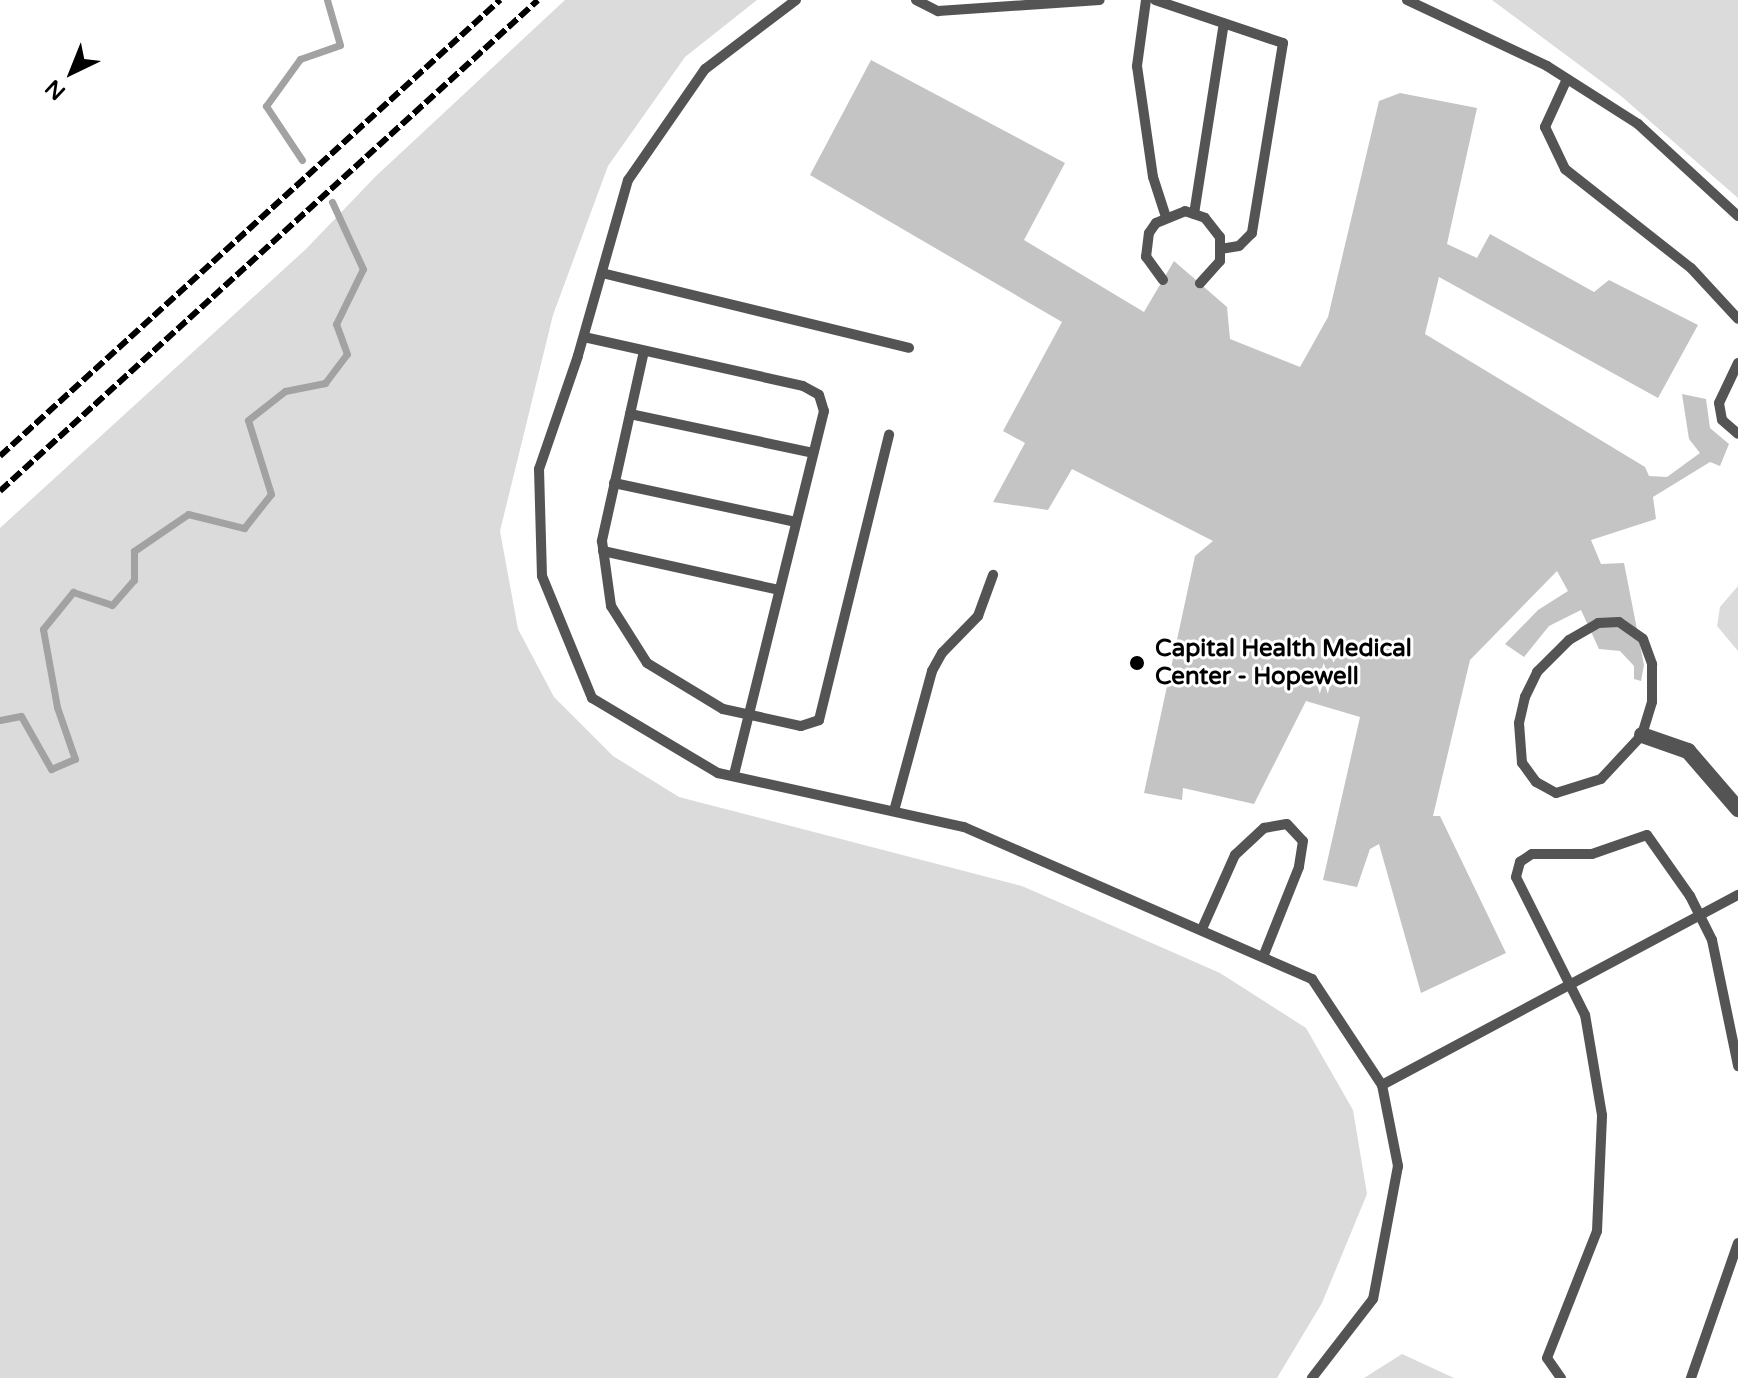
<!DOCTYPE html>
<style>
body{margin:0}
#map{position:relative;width:1738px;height:1378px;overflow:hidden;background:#fff;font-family:"Varela Round",sans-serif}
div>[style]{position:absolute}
.green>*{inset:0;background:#dbdbdb}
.stream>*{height:7px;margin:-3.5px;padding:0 3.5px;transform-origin:3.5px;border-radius:3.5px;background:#a2a2a2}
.building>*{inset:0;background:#c4c4c4}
.lane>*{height:10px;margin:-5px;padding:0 5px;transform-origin:5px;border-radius:5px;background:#545454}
.street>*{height:16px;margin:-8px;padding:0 8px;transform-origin:8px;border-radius:8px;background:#545454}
.rail>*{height:6px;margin-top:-3px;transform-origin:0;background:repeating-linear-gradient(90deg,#000 0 12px,transparent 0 16px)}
.dots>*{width:22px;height:22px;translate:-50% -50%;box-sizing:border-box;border:4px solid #fff;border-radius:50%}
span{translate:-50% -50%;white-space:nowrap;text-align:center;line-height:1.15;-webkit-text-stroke:6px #fff;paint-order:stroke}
.poi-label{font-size:24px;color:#000;font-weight:700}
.left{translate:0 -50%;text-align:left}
.north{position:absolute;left:32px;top:32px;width:80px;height:80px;-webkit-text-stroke:6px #fff;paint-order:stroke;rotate:223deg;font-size:22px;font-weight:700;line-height:32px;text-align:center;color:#000}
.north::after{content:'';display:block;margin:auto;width:28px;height:36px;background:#000;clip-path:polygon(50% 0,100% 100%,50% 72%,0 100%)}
</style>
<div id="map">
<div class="green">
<i style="clip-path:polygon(565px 0,757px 0,685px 57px,608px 166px,553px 315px,500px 531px,518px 629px,554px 697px,613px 756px,679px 797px,1022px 886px,1220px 973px,1306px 1028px,1353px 1110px,1367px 1194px,1322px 1303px,1277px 1378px,0 1378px,0 528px,306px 249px,376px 176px)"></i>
<i style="clip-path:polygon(1492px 0,1738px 0,1738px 198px,1621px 96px)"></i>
<i style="clip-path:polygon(1738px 586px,1738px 651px,1717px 626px,1720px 607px)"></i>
<i style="clip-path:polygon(1402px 1354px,1454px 1378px,1364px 1378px)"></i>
</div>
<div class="stream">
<i style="left:302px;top:160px;width:65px;rotate:-123.7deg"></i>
<i style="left:266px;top:106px;width:58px;rotate:-54.1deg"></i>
<i style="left:300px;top:59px;width:42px;rotate:-19.3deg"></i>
<i style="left:340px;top:45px;width:47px;rotate:-106.1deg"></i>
<i style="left:0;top:720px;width:21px;rotate:-11deg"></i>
<i style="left:21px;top:716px;width:61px;rotate:60.5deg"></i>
<i style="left:51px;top:769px;width:26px;rotate:-23deg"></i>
<i style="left:75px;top:759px;width:55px;rotate:-109.1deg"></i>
<i style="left:57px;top:707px;width:79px;rotate:-100.2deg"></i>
<i style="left:43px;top:629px;width:48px;rotate:-51deg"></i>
<i style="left:73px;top:592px;width:41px;rotate:18.4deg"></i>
<i style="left:112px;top:605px;width:33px;rotate:-49deg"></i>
<i style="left:134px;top:580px;width:29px;rotate:-90deg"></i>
<i style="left:134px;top:551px;width:65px;rotate:-34.4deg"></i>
<i style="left:188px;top:514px;width:58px;rotate:14deg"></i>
<i style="left:244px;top:528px;width:43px;rotate:-51.5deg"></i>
<i style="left:271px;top:494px;width:77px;rotate:-107.3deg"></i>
<i style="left:248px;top:420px;width:47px;rotate:-38.1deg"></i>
<i style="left:285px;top:391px;width:41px;rotate:-11.3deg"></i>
<i style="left:325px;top:383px;width:36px;rotate:-53deg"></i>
<i style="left:347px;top:354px;width:32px;rotate:-110deg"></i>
<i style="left:336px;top:324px;width:61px;rotate:-63.9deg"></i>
<i style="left:363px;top:269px;width:74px;rotate:-114.8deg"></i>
</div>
<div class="building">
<i style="clip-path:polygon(871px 60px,1065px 163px,1024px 240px,1144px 312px,1174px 261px,1227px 307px,1230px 339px,1300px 367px,1328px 317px,1379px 101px,1400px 93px,1477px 108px,1447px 244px,1477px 258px,1490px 234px,1594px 292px,1609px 280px,1698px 325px,1658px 398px,1439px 277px,1425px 334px,1645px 467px,1649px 476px,1667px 477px,1700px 453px,1689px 439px,1682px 394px,1706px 399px,1710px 428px,1729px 444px,1720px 466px,1710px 462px,1653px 497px,1656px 519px,1591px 540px,1601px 564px,1624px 563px,1644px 665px,1641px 681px,1634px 679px,1634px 666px,1620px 651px,1599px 649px,1581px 610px,1549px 626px,1524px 657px,1505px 644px,1538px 610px,1568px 591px,1557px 571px,1470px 660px,1433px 816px,1440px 816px,1506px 953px,1421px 993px,1379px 844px,1370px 849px,1357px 887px,1323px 880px,1360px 717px,1306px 701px,1254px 804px,1183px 788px,1182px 800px,1144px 793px,1195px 556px,1213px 541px,1072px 469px,1048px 510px,993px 502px,1025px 443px,1003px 431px,1062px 322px,810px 175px)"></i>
</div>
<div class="lane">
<i style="left:796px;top:0;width:114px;rotate:142.8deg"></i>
<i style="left:705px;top:69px;width:135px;rotate:124.7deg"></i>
<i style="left:628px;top:180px;width:183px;rotate:105.9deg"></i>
<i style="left:578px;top:356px;width:120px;rotate:109deg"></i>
<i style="left:539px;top:469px;width:107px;rotate:88.4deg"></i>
<i style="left:542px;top:576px;width:132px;rotate:67.7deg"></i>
<i style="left:592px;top:698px;width:147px;rotate:30.8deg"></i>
<i style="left:718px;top:773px;width:252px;rotate:12.4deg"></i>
<i style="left:964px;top:827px;width:380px;rotate:23.6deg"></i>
<i style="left:1312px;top:979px;width:127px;rotate:56.6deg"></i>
<i style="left:1382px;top:1085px;width:83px;rotate:78.8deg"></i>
<i style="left:1398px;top:1166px;width:135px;rotate:100.6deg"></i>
<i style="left:1373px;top:1299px;width:100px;rotate:127.7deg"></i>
<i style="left:916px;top:0;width:25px;rotate:27deg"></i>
<i style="left:938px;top:11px;width:162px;rotate:-3.9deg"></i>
<i style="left:1146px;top:0;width:67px;rotate:97.8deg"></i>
<i style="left:1137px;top:66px;width:112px;rotate:81.8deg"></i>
<i style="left:1153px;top:177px;width:42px;rotate:72deg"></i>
<i style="left:1155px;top:0;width:135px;rotate:18.6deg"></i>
<i style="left:1283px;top:43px;width:193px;rotate:99.3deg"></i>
<i style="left:1252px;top:233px;width:18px;rotate:135deg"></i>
<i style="left:1239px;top:246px;width:19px;rotate:171deg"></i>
<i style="left:1407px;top:0;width:155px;rotate:25.2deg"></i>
<i style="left:1547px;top:66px;width:108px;rotate:32.5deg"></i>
<i style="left:1638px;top:124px;width:136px;rotate:42.6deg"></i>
<i style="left:1567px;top:79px;width:53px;rotate:114.6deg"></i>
<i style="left:1545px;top:127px;width:47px;rotate:64.5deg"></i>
<i style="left:1565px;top:169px;width:160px;rotate:38.2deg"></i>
<i style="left:1691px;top:268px;width:69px;rotate:47.3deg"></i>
<i style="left:1194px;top:214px;width:193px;rotate:-81.1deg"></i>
<i style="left:602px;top:273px;width:316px;rotate:13.7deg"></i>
<i style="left:1163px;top:280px;width:29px;rotate:-126deg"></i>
<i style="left:1146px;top:257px;width:24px;rotate:-83deg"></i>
<i style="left:1149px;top:233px;width:12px;rotate:-55deg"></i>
<i style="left:1156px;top:223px;width:31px;rotate:-22deg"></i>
<i style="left:1185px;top:211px;width:21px;rotate:19deg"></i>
<i style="left:1205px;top:218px;width:24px;rotate:52deg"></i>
<i style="left:1220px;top:237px;width:24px;rotate:90deg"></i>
<i style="left:1220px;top:261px;width:30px;rotate:132deg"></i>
<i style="left:584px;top:337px;width:224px;rotate:12.6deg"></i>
<i style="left:803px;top:386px;width:18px;rotate:29deg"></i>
<i style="left:819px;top:395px;width:17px;rotate:73deg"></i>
<i style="left:824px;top:411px;width:376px;rotate:103.9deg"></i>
<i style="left:644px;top:351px;width:195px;rotate:102.5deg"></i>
<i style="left:602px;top:541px;width:66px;rotate:82.1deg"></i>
<i style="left:611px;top:606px;width:67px;rotate:57.7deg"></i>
<i style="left:647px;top:663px;width:89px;rotate:31.2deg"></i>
<i style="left:723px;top:709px;width:80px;rotate:12.3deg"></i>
<i style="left:801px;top:726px;width:19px;rotate:-18deg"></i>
<i style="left:819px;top:720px;width:294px;rotate:-76.2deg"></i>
<i style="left:1738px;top:363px;width:44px;rotate:115.4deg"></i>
<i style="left:1719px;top:403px;width:17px;rotate:80deg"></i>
<i style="left:1722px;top:420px;width:21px;rotate:41deg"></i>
<i style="left:630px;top:414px;width:187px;rotate:12deg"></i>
<i style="left:614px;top:483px;width:186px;rotate:12.1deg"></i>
<i style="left:603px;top:551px;width:180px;rotate:12.5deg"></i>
<i style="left:1619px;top:622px;width:29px;rotate:35deg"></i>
<i style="left:1643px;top:639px;width:27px;rotate:70deg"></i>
<i style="left:1652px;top:664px;width:38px;rotate:90deg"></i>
<i style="left:1652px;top:702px;width:34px;rotate:107deg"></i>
<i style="left:1642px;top:735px;width:60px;rotate:133deg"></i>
<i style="left:1601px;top:779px;width:47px;rotate:162.7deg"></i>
<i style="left:1556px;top:793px;width:23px;rotate:-151deg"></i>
<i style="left:1536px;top:782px;width:24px;rotate:-126deg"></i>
<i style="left:1522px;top:763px;width:40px;rotate:-94.3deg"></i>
<i style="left:1519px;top:723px;width:27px;rotate:-77deg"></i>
<i style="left:1525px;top:697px;width:28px;rotate:-64deg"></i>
<i style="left:1537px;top:672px;width:45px;rotate:-45deg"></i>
<i style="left:1569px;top:640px;width:34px;rotate:-30deg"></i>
<i style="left:1598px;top:623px;width:21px;rotate:-3deg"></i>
<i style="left:894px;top:811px;width:145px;rotate:-74.8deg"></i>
<i style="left:932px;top:671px;width:21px;rotate:-61deg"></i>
<i style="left:942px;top:653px;width:52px;rotate:-45.8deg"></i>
<i style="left:978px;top:616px;width:44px;rotate:-69.9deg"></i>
<i style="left:1202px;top:929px;width:81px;rotate:-66deg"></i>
<i style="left:1235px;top:855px;width:40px;rotate:-43deg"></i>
<i style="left:1264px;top:828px;width:23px;rotate:-10deg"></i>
<i style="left:1287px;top:824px;width:23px;rotate:47deg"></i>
<i style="left:1303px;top:841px;width:26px;rotate:99deg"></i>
<i style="left:1299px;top:867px;width:97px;rotate:111.8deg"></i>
<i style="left:1382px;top:1085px;width:404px;rotate:-28.1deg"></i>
<i style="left:1561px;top:1378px;width:24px;rotate:-125deg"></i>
<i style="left:1547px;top:1358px;width:136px;rotate:-68.5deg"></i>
<i style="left:1597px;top:1231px;width:116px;rotate:-87.5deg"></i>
<i style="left:1602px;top:1115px;width:101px;rotate:-99.6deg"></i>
<i style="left:1585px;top:1015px;width:154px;rotate:-116.6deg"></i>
<i style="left:1516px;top:877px;width:16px;rotate:-75deg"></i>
<i style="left:1520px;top:862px;width:14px;rotate:-34deg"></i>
<i style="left:1532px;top:854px;width:60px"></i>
<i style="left:1592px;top:854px;width:58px;rotate:-19.1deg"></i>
<i style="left:1647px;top:835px;width:75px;rotate:54.8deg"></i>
<i style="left:1690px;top:896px;width:49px;rotate:63.4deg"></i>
<i style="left:1712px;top:940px;width:129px;rotate:78.3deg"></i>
<i style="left:1691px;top:1378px;width:143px;rotate:-70.8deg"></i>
</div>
<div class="street">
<i style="left:1642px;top:735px;width:49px;rotate:19.2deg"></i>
<i style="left:1688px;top:751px;width:77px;rotate:49.2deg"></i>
</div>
<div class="rail">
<i style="left:0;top:456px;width:677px;rotate:-42.36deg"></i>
<i style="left:0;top:491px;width:728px;rotate:-42.38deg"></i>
</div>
<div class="dots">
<i style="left:1137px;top:663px;background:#000"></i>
</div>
<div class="poi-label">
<span class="left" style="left:1155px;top:663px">Capital Health Medical<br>Center - Hopewell</span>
</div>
<div class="north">N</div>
</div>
